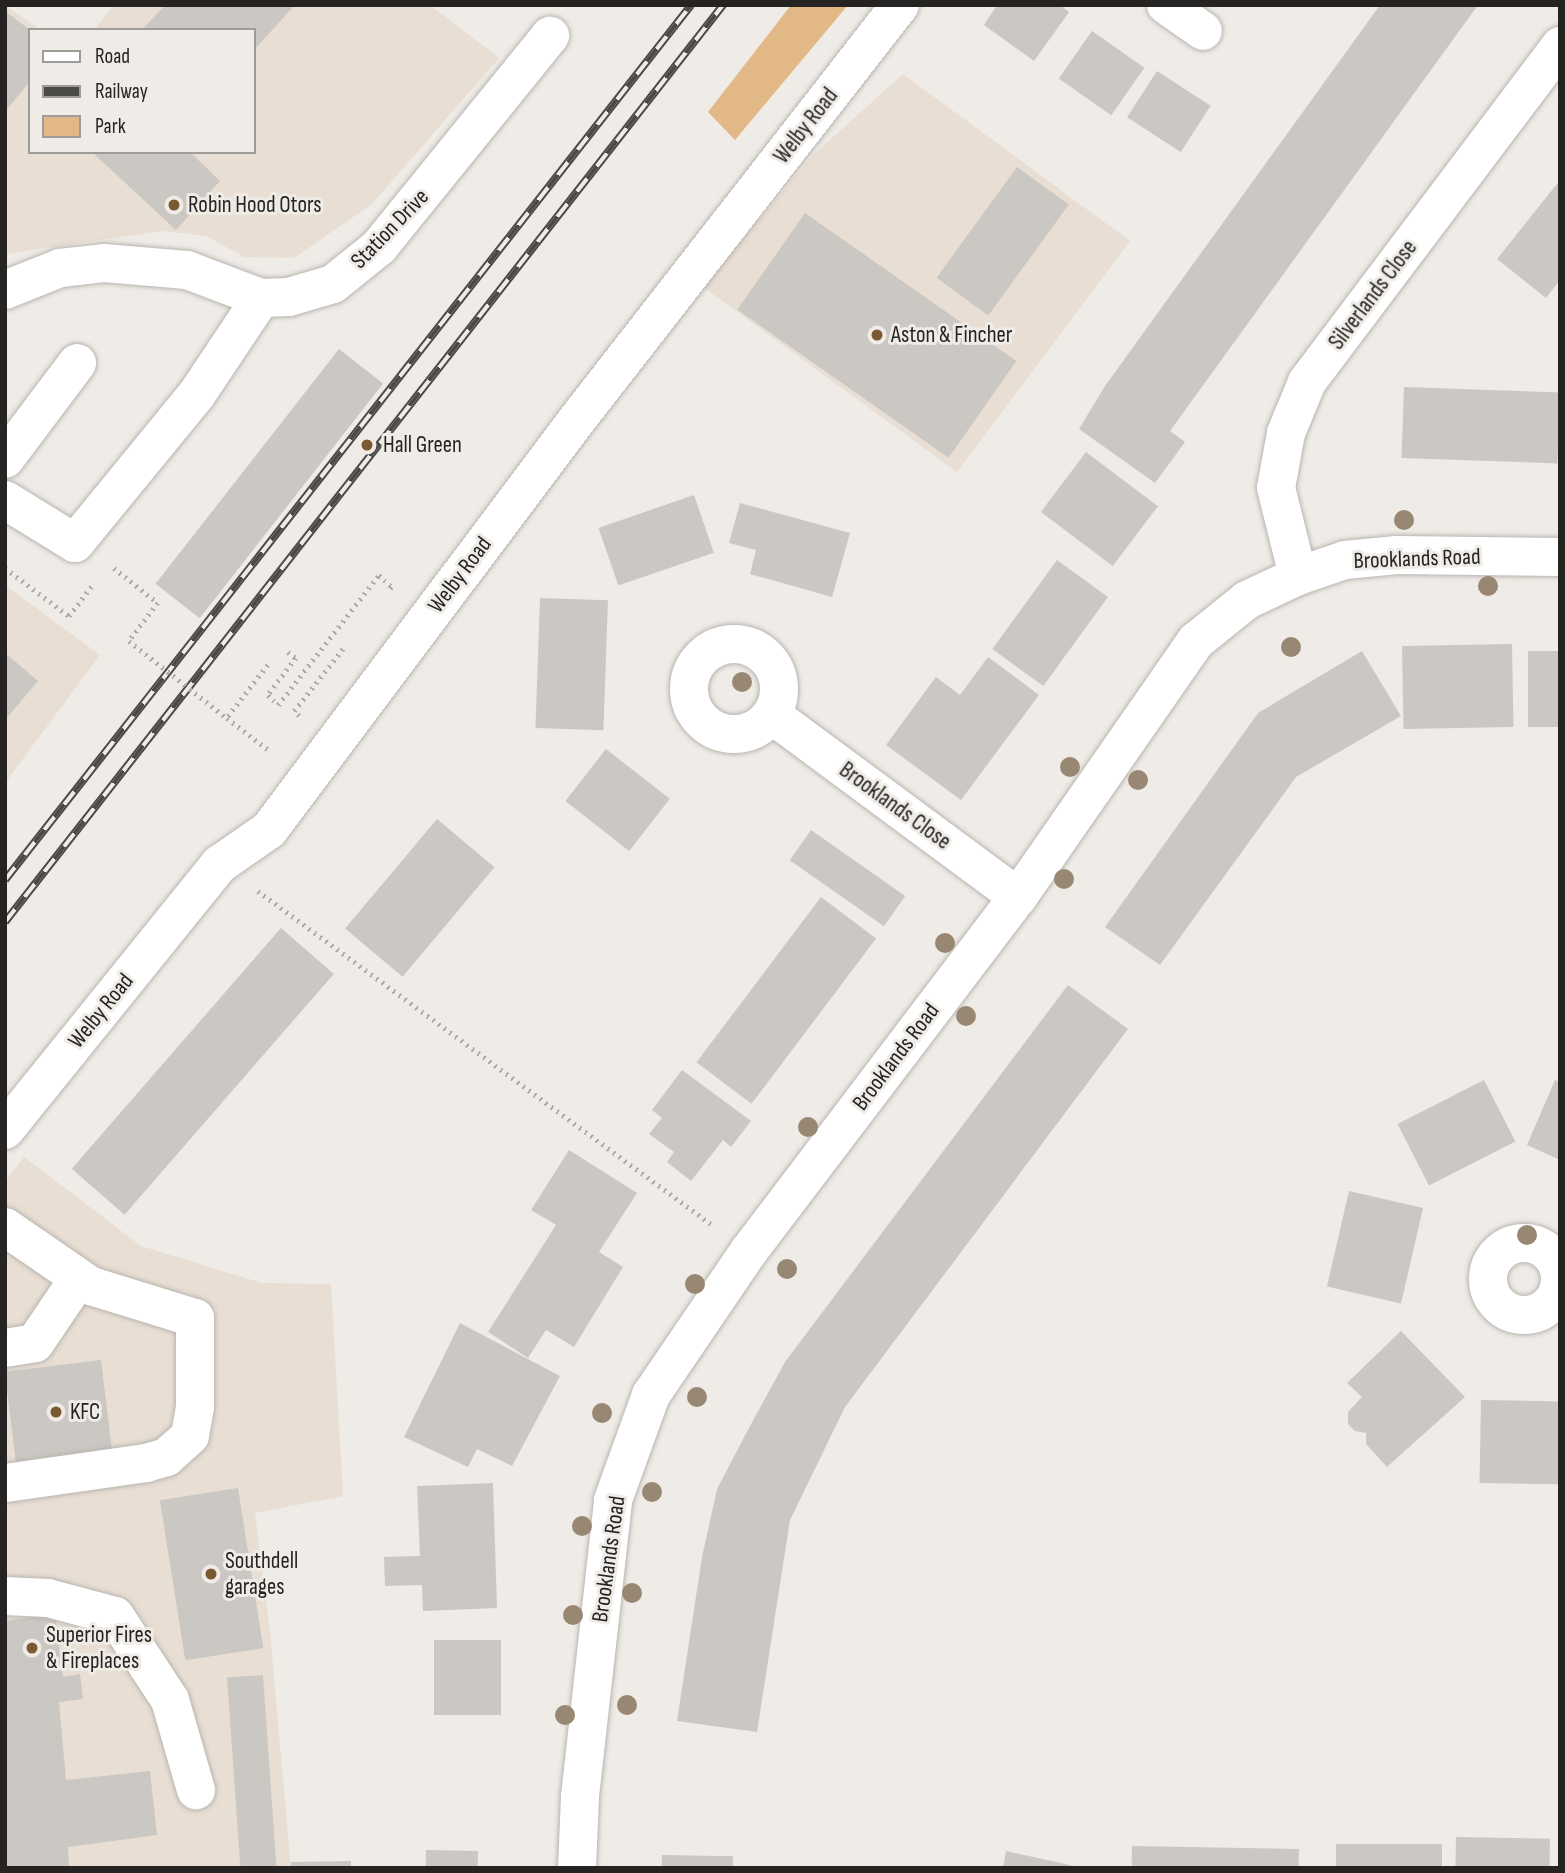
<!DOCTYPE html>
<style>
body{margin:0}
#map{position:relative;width:1565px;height:1873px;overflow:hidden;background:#efebe6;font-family:"Sofia Sans Condensed",sans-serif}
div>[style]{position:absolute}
.built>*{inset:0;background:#e8ded3}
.green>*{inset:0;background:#e2b887}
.building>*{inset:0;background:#cbc7c2;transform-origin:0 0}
.path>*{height:4.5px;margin-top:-2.25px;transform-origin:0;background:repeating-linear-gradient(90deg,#afaca8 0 2px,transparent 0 7px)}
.roads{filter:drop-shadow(0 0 2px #b9b5b0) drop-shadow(0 0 2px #b9b5b0)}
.minor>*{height:38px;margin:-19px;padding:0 19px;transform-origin:19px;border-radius:19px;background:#fff}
.minor>.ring{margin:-19px;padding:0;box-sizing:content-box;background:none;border:38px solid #fff;border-radius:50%}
.rail>*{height:8px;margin-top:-4px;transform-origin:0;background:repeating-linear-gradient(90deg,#efebe6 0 16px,#4b4a47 0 32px);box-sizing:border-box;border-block:2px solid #4b4a47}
.path-bridge>*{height:4.5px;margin-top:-2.25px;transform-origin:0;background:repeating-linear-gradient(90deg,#afaca8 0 2px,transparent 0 7px)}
.trees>*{width:20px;height:20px;margin:-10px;border-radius:50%;background:#988772}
.dots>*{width:19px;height:19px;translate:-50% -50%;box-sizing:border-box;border:4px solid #efebe6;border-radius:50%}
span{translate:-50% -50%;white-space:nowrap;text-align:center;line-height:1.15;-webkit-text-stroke:6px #efebe6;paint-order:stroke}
.street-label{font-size:23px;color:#252422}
.poi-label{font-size:23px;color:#252422}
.left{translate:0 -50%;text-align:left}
.frame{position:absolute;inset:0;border:7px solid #252422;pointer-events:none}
.legend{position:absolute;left:28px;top:28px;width:228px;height:126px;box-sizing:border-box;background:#efebe6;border:2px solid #9e9b98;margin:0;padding:9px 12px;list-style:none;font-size:21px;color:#252422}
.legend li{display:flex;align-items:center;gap:14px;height:35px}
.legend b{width:35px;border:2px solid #9e9b98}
</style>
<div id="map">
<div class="built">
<i style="clip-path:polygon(5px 5px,41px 30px,30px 30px,30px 152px,254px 152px,254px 30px,94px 30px,114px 5px,430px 5px,499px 58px,372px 204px,294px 258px,244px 257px,206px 236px,162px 231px,5px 254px)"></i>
<i style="clip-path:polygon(903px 74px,1130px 241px,957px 472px,703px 287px,813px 155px)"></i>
<i style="clip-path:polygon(5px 585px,100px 655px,5px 783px)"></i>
<i style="clip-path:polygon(24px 1157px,141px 1246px,262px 1283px,331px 1284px,343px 1496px,255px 1513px,270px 1633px,291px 1868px,5px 1868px,5px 1182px)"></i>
</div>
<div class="green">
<i style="clip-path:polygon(791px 5px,848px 5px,735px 140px,708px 112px)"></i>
</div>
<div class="building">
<i style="clip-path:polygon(165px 5px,295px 5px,254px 50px,254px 30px,142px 30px)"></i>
<i style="clip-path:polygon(997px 5px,1060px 5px,1069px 12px,1034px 61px,984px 25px)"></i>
<i style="clip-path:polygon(1380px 5px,1478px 5px,1170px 431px,1185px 442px,1155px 483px,1079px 429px,1105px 386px)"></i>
<i style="clip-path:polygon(5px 11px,30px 30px,30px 81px,5px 112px)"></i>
<i style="left:1092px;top:31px;width:64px;height:58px;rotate:35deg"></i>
<i style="left:1157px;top:71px;width:64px;height:55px;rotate:33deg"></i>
<i style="clip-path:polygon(92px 152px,190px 152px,220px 181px,176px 230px)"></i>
<i style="left:1017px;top:167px;width:64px;height:137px;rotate:36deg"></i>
<i style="clip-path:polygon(1560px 180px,1560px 280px,1546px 298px,1497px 259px)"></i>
<i style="left:805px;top:213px;width:258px;height:118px;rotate:35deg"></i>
<i style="left:339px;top:349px;width:56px;height:298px;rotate:38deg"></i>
<i style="left:1404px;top:387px;width:156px;height:71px;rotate:2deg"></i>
<i style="left:1086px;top:452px;width:90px;height:75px;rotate:37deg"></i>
<i style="left:694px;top:495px;width:61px;height:101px;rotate:71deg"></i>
<i style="clip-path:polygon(740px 503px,850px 533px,832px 597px,750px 574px,756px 550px,729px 543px)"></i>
<i style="left:1057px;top:560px;width:63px;height:110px;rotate:36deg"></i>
<i style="left:540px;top:598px;width:68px;height:130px;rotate:2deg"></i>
<i style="left:1512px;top:644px;width:83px;height:110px;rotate:89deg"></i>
<i style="clip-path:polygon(1362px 651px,1401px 716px,1296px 777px,1160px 965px,1105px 927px,1258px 713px)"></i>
<i style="left:1528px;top:651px;width:32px;height:76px"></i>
<i style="clip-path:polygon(5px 653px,38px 681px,5px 720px)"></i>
<i style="clip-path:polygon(988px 657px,1039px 695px,961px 800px,886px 745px,936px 677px,960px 695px)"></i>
<i style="left:606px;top:749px;width:81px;height:66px;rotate:38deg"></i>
<i style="left:437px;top:819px;width:75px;height:143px;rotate:40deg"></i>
<i style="left:811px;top:830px;width:115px;height:37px;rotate:35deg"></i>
<i style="left:821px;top:897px;width:69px;height:207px;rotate:37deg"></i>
<i style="left:281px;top:928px;width:70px;height:319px;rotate:41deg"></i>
<i style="clip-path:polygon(1068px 985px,1128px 1029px,845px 1407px,790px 1520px,757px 1732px,677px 1721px,702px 1557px,717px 1489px,750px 1426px,785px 1362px)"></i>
<i style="clip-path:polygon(682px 1070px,751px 1121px,731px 1147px,723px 1140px,691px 1181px,667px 1162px,674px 1152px,649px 1134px,662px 1118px,652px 1110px)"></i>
<i style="left:1484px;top:1080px;width:69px;height:97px;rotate:63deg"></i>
<i style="clip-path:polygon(1555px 1080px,1560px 1082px,1560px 1160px,1527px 1145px)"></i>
<i style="clip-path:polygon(569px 1150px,637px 1193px,599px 1252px,623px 1267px,574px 1347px,546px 1330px,528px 1358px,488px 1332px,556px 1225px,531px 1210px)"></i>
<i style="left:1349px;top:1191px;width:76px;height:98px;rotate:13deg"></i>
<i style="clip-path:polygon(460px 1323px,560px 1376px,512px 1466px,477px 1449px,468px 1467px,404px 1437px)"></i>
<i style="clip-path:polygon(1401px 1331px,1465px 1397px,1387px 1467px,1366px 1444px,1366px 1433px,1355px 1431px,1348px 1424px,1348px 1412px,1362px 1397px,1347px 1383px)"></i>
<i style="left:101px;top:1360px;width:92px;height:97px;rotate:83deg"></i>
<i style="left:1481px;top:1400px;width:79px;height:83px;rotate:1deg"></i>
<i style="clip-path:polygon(493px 1483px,497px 1608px,423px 1611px,422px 1585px,385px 1586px,384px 1557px,420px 1556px,417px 1486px)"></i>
<i style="left:238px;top:1488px;width:162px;height:79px;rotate:81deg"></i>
<i style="clip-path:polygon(55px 1614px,63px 1677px,80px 1674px,83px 1699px,59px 1702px,66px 1780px,150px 1771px,157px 1835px,68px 1847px,69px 1868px,5px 1868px,5px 1621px)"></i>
<i style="left:434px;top:1640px;width:67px;height:75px"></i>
<i style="left:263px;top:1675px;width:193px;height:36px;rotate:86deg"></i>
<i style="left:1456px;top:1837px;width:94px;height:31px;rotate:1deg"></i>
<i style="left:1336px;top:1844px;width:106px;height:24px"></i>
<i style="left:1132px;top:1846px;width:167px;height:22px;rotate:1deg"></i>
<i style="left:426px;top:1850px;width:52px;height:18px;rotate:1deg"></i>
<i style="clip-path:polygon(1006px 1851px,1079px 1867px,1079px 1868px,1003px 1868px)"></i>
<i style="left:662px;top:1855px;width:71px;height:13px;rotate:1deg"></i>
<i style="clip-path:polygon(351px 1861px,351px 1868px,291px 1868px,291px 1862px)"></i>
</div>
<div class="path">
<i style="left:5px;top:568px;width:80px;rotate:36.9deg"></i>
<i style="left:69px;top:616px;width:38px;rotate:-53deg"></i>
<i style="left:114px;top:568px;width:56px;rotate:38.5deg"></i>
<i style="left:158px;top:603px;width:48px;rotate:127.3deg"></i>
<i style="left:288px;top:652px;width:10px;rotate:37deg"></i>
<i style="left:296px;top:658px;width:46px;rotate:127.1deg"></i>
<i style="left:268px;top:695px;width:14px;rotate:45deg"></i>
<i style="left:278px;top:705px;width:165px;rotate:-52.2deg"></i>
<i style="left:379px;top:575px;width:18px;rotate:43deg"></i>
<i style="left:392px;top:587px;width:4px;rotate:135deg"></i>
<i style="left:268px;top:665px;width:67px;rotate:127.7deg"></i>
<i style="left:227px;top:718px;width:54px;rotate:37.5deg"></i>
<i style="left:299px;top:716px;width:7px;rotate:-135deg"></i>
<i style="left:294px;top:711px;width:83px;rotate:-51.9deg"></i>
<i style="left:258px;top:891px;width:562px;rotate:36.32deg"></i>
</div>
<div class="roads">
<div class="minor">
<i style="left:1166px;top:5px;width:45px;rotate:35.1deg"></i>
<i style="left:5px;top:290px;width:59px;rotate:-21.8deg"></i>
<i style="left:60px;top:268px;width:44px;rotate:-6.5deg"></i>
<i style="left:104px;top:263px;width:83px;rotate:4.8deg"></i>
<i style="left:187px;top:270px;width:79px;rotate:20.7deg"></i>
<i style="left:261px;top:298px;width:28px;rotate:-2deg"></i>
<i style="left:289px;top:297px;width:46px;rotate:-16.5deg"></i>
<i style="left:333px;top:284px;width:59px;rotate:-38.8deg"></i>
<i style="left:379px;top:247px;width:272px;rotate:-51deg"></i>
<i style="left:5px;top:459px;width:120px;rotate:-53.1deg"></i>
<i style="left:5px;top:500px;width:82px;rotate:31.6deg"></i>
<i style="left:75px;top:543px;width:193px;rotate:-50.7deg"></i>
<i style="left:197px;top:394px;width:115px;rotate:-56.3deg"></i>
<i style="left:1298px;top:576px;width:91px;rotate:-104deg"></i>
<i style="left:1276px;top:488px;width:56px;rotate:-79.7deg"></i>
<i style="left:1286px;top:433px;width:55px;rotate:-67.6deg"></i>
<i style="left:1307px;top:382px;width:421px;rotate:-53deg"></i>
<i class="ring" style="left:689px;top:644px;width:52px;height:52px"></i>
<i style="left:772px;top:715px;width:306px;rotate:36.5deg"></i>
<i style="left:5px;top:1130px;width:342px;rotate:-51.1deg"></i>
<i style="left:220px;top:864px;width:60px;rotate:-34.8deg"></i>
<i style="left:269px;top:830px;width:511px;rotate:-53.11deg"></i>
<i style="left:576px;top:421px;width:527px;rotate:-52.09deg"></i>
<i style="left:5px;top:1227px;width:104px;rotate:34.5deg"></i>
<i style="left:91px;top:1286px;width:109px;rotate:17.1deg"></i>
<i style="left:195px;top:1318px;width:89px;rotate:90deg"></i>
<i style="left:195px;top:1407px;width:29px;rotate:100deg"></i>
<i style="left:190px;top:1436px;width:31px;rotate:138deg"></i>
<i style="left:167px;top:1457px;width:22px;rotate:164deg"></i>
<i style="left:146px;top:1463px;width:142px;rotate:171.9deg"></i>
<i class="ring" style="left:1488px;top:1243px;width:34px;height:34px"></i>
<i style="left:5px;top:1348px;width:30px;rotate:-9deg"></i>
<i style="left:35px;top:1343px;width:78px;rotate:-55.9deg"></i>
<i style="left:5px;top:1596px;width:43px;rotate:2.7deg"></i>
<i style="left:48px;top:1598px;width:69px;rotate:15deg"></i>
<i style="left:115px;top:1616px;width:100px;rotate:56.8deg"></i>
<i style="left:170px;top:1700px;width:94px;rotate:73.9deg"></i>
<i style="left:577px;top:1868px;width:72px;rotate:-87.6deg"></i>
<i style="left:580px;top:1796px;width:298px;rotate:-83.6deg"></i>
<i style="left:613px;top:1500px;width:112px;rotate:-70.1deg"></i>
<i style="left:651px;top:1395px;width:174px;rotate:-55.8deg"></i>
<i style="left:749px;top:1251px;width:445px;rotate:-52.8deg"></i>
<i style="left:1018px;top:897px;width:312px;rotate:-55.2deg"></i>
<i style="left:1196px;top:641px;width:65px;rotate:-38.8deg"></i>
<i style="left:1247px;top:600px;width:56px;rotate:-25.2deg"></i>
<i style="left:1298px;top:576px;width:50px;rotate:-18.8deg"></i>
<i style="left:1345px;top:560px;width:52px;rotate:-5.5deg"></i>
<i style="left:1397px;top:555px;width:163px;rotate:0.7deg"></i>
</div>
</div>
<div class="rail">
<i style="left:5px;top:880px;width:1112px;rotate:-51.9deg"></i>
<i style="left:5px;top:922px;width:1165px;rotate:-51.94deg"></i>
</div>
<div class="path-bridge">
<i style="left:129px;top:641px;width:125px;rotate:38.2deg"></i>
</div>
<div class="trees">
<i style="left:1404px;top:520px"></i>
<i style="left:1488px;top:586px"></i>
<i style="left:1291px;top:647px"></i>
<i style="left:742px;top:682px"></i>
<i style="left:1070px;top:767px"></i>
<i style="left:1138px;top:780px"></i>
<i style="left:1064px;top:879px"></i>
<i style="left:945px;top:943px"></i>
<i style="left:966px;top:1016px"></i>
<i style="left:808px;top:1127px"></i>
<i style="left:1527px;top:1235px"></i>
<i style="left:787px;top:1269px"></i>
<i style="left:695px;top:1284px"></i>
<i style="left:697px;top:1397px"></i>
<i style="left:602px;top:1413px"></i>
<i style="left:652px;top:1492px"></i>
<i style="left:582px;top:1526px"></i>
<i style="left:632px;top:1593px"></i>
<i style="left:573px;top:1615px"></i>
<i style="left:627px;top:1705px"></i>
<i style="left:565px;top:1715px"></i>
</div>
<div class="dots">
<i style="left:174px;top:205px;background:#7b5930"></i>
<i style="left:877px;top:335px;background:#7b5930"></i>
<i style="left:367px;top:445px;background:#7b5930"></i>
<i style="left:56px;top:1412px;background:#7b5930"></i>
<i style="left:211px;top:1574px;background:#7b5930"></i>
<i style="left:32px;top:1648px;background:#7b5930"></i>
</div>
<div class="street-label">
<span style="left:806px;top:126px;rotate:-52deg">Welby Road</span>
<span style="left:390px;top:229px;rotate:-46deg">Station Drive</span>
<span style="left:1373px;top:295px;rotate:-53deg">Silverlands Close</span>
<span style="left:1417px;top:559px;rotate:-2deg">Brooklands Road</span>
<span style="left:460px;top:575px;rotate:-53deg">Welby Road</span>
<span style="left:895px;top:806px;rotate:36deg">Brooklands Close</span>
<span style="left:101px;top:1011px;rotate:-51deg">Welby Road</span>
<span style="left:896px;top:1057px;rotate:-53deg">Brooklands Road</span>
<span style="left:609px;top:1559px;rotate:-82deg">Brooklands Road</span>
</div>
<div class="poi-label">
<span class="left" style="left:188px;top:205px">Robin Hood Otors</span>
<span class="left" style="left:891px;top:335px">Aston &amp; Fincher</span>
<span class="left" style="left:383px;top:445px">Hall Green</span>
<span class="left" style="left:70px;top:1412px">KFC</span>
<span class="left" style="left:225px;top:1574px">Southdell<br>garages</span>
<span class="left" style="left:46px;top:1648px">Superior Fires<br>&amp; Fireplaces</span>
</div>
<div class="frame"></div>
<ul class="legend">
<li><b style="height:9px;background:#fff"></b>Road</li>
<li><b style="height:9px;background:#4b4a47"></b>Railway</li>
<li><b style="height:19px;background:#e2b887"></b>Park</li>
</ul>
</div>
